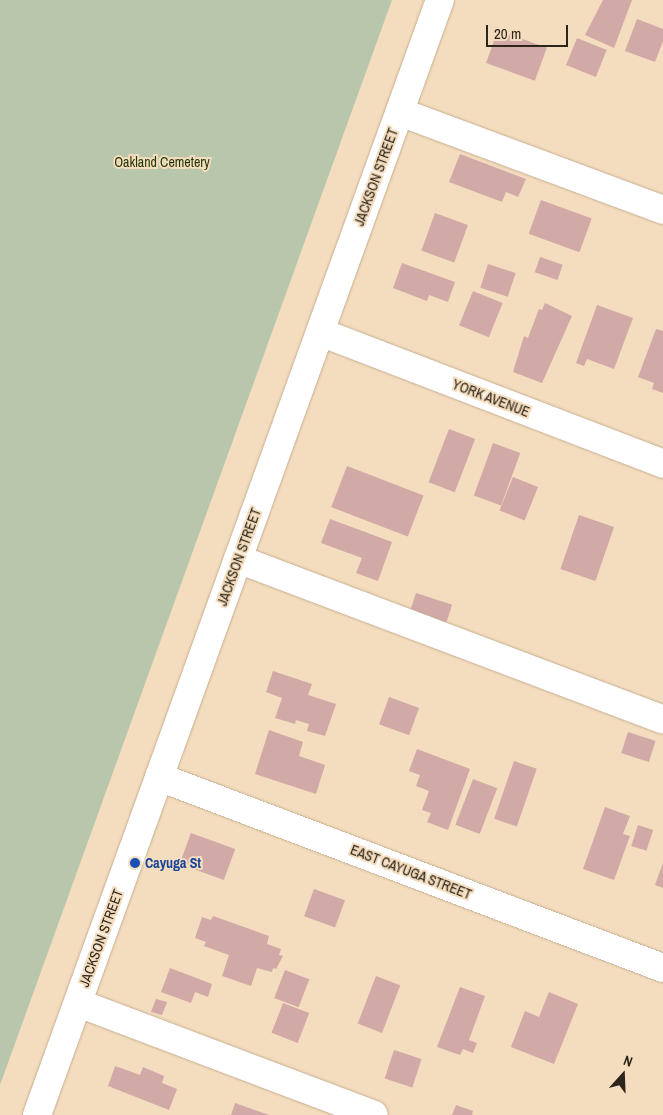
<!DOCTYPE html>
<style>
body{margin:0}
#map{position:relative;width:663px;height:1115px;overflow:hidden;background:#f4dcbe;font-family:"Archivo Narrow",sans-serif}
div>[style]{position:absolute}
.green>*{inset:0;background:#b8c6ac}
.building>*{inset:0;background:#d1a9a7;transform-origin:0 0}
.roads{filter:drop-shadow(0 0 1px #c5ae92) drop-shadow(0 0 1px #c5ae92)}
.minor>*{height:28px;margin:-14px;padding:0 14px;transform-origin:14px;border-radius:14px;background:#fff}
.dots>*{width:14px;height:14px;translate:-50% -50%;box-sizing:border-box;border:2px solid #f4dcbe;border-radius:50%}
span{translate:-50% -50%;white-space:nowrap;text-align:center;line-height:1.15;-webkit-text-stroke:4px #f4dcbe;paint-order:stroke}
.park-label{font-size:14px;color:#1f3600}
.street-label{font-size:14px;color:#2d2519}
.transit-label{font-size:14px;color:#164399;font-weight:700}
.left{translate:0 -50%;text-align:left}
.north{position:absolute;left:598px;top:1050px;width:50px;height:50px;-webkit-text-stroke:4px #f4dcbe;paint-order:stroke;rotate:20deg;font-size:14px;font-weight:700;line-height:20px;text-align:center;color:#2d2519}
.north::after{content:'';display:block;margin:auto;width:18px;height:22px;background:#2d2519;clip-path:polygon(50% 0,100% 100%,50% 72%,0 100%)}
.scale{position:absolute;left:486px;top:25px;width:82px;height:22px;box-sizing:border-box;border:2px solid #2d2519;border-top:0;padding-left:6px;font-size:15px;line-height:18px;white-space:nowrap;color:#2d2519;-webkit-text-stroke:4px #f4dcbe;paint-order:stroke}
</style>
<div id="map">
<div class="green">
<i style="clip-path:polygon(0 0,392px 0,0 1085px)"></i>
</div>
<div class="building">
<i style="clip-path:polygon(603px 0,632px 0,614px 48px,585px 35px)"></i>
<i style="clip-path:polygon(637px 19px,663px 29px,663px 41px,655px 62px,625px 51px)"></i>
<i style="left:498px;top:30px;width:52px;height:35px;rotate:20deg"></i>
<i style="left:577px;top:38px;width:32px;height:29px;rotate:22deg"></i>
<i style="clip-path:polygon(460px 154px,526px 179px,518px 197px,506px 192px,502px 202px,449px 182px)"></i>
<i style="left:541px;top:200px;width:54px;height:36px;rotate:20deg"></i>
<i style="left:435px;top:213px;width:35px;height:40px;rotate:20deg"></i>
<i style="left:540px;top:257px;width:24px;height:16px;rotate:19deg"></i>
<i style="clip-path:polygon(402px 263px,455px 282px,448px 302px,429px 295px,427px 301px,393px 288px)"></i>
<i style="left:488px;top:264px;width:29px;height:25px;rotate:18deg"></i>
<i style="left:473px;top:291px;width:32px;height:37px;rotate:22deg"></i>
<i style="clip-path:polygon(545px 303px,572px 316px,542px 383px,513px 372px,524px 336px,528px 338px,539px 309px,542px 310px)"></i>
<i style="clip-path:polygon(597px 305px,633px 318px,614px 369px,587px 359px,584px 366px,576px 363px)"></i>
<i style="clip-path:polygon(656px 329px,663px 331px,663px 393px,652px 389px,654px 383px,638px 377px)"></i>
<i style="left:449px;top:429px;width:28px;height:57px;rotate:21deg"></i>
<i style="left:493px;top:443px;width:29px;height:56px;rotate:20deg"></i>
<i style="left:347px;top:466px;width:82px;height:44px;rotate:21deg"></i>
<i style="left:513px;top:477px;width:27px;height:36px;rotate:22deg"></i>
<i style="left:579px;top:515px;width:37px;height:57px;rotate:19deg"></i>
<i style="clip-path:polygon(330px 519px,392px 542px,378px 581px,356px 573px,362px 558px,321px 543px)"></i>
<i style="left:416px;top:593px;width:38px;height:24px;rotate:18deg"></i>
<i style="clip-path:polygon(273px 671px,312px 684px,308px 695px,336px 704px,325px 736px,307px 731px,309px 724px,296px 720px,295px 724px,275px 718px,282px 698px,266px 692px)"></i>
<i style="left:389px;top:697px;width:32px;height:29px;rotate:20deg"></i>
<i style="clip-path:polygon(269px 730px,303px 742px,299px 756px,325px 765px,316px 794px,255px 774px)"></i>
<i style="left:628px;top:732px;width:29px;height:22px;rotate:18deg"></i>
<i style="clip-path:polygon(417px 749px,470px 769px,448px 830px,427px 822px,431px 813px,422px 810px,429px 791px,416px 786px,420px 775px,409px 771px)"></i>
<i style="left:514px;top:761px;width:24px;height:61px;rotate:19deg"></i>
<i style="left:473px;top:779px;width:26px;height:49px;rotate:21deg"></i>
<i style="clip-path:polygon(605px 807px,630px 816px,623px 834px,630px 836px,614px 880px,583px 869px)"></i>
<i style="left:638px;top:825px;width:16px;height:22px;rotate:18deg"></i>
<i style="left:191px;top:833px;width:47px;height:33px;rotate:20deg"></i>
<i style="clip-path:polygon(663px 863px,663px 888px,655px 885px)"></i>
<i style="left:314px;top:889px;width:33px;height:29px;rotate:20deg"></i>
<i style="clip-path:polygon(213px 916px,269px 936px,267px 944px,281px 949px,279px 955px,283px 956px,276px 969px,273px 968px,272px 972px,257px 968px,251px 986px,222px 976px,229px 955px,204px 946px,206px 942px,195px 938px,202px 917px,211px 920px)"></i>
<i style="clip-path:polygon(170px 968px,212px 984px,208px 997px,195px 992px,191px 1003px,161px 992px)"></i>
<i style="left:285px;top:970px;width:26px;height:30px;rotate:21deg"></i>
<i style="left:376px;top:976px;width:26px;height:51px;rotate:21deg"></i>
<i style="clip-path:polygon(460px 987px,485px 996px,469px 1040px,477px 1043px,473px 1053px,463px 1049px,460px 1055px,437px 1047px)"></i>
<i style="clip-path:polygon(549px 992px,578px 1004px,554px 1064px,511px 1047px,525px 1011px,539px 1017px)"></i>
<i style="clip-path:polygon(156px 999px,167px 1002px,162px 1015px,151px 1012px)"></i>
<i style="left:283px;top:1003px;width:28px;height:32px;rotate:21deg"></i>
<i style="left:394px;top:1050px;width:29px;height:30px;rotate:18deg"></i>
<i style="clip-path:polygon(115px 1066px,140px 1075px,143px 1067px,164px 1076px,162px 1083px,177px 1089px,169px 1110px,108px 1086px)"></i>
<i style="clip-path:polygon(235px 1103px,269px 1115px,231px 1115px)"></i>
<i style="clip-path:polygon(456px 1105px,473px 1111px,472px 1115px,452px 1115px)"></i>
</div>
<div class="roads">
<div class="minor">
<i style="left:400px;top:112px;width:281px;rotate:20.4deg"></i>
<i style="left:320px;top:332px;width:368px;rotate:21deg"></i>
<i style="left:238px;top:559px;width:454px;rotate:20.7deg"></i>
<i style="left:159px;top:777px;width:539px;rotate:20.76deg"></i>
<i style="left:78px;top:1003px;width:316px;rotate:20.7deg"></i>
<i style="left:37px;top:1115px;width:1186px;rotate:-70.13deg"></i>
</div>
</div>
<div class="dots">
<i style="left:135px;top:863px;background:#1a4fb4"></i>
</div>
<div class="park-label">
<span style="left:162px;top:162px">Oakland Cemetery</span>
</div>
<div class="street-label">
<span style="left:376px;top:177px;rotate:-70deg">JACKSON STREET</span>
<span style="left:491px;top:398px;rotate:21deg">YORK AVENUE</span>
<span style="left:239px;top:557px;rotate:-70deg">JACKSON STREET</span>
<span style="left:411px;top:872px;rotate:21deg">EAST CAYUGA STREET</span>
<span style="left:101px;top:938px;rotate:-70deg">JACKSON STREET</span>
</div>
<div class="transit-label">
<span class="left" style="left:145px;top:863px">Cayuga St</span>
</div>
<div class="north">N</div>
<div class="scale">20 m</div>
</div>
